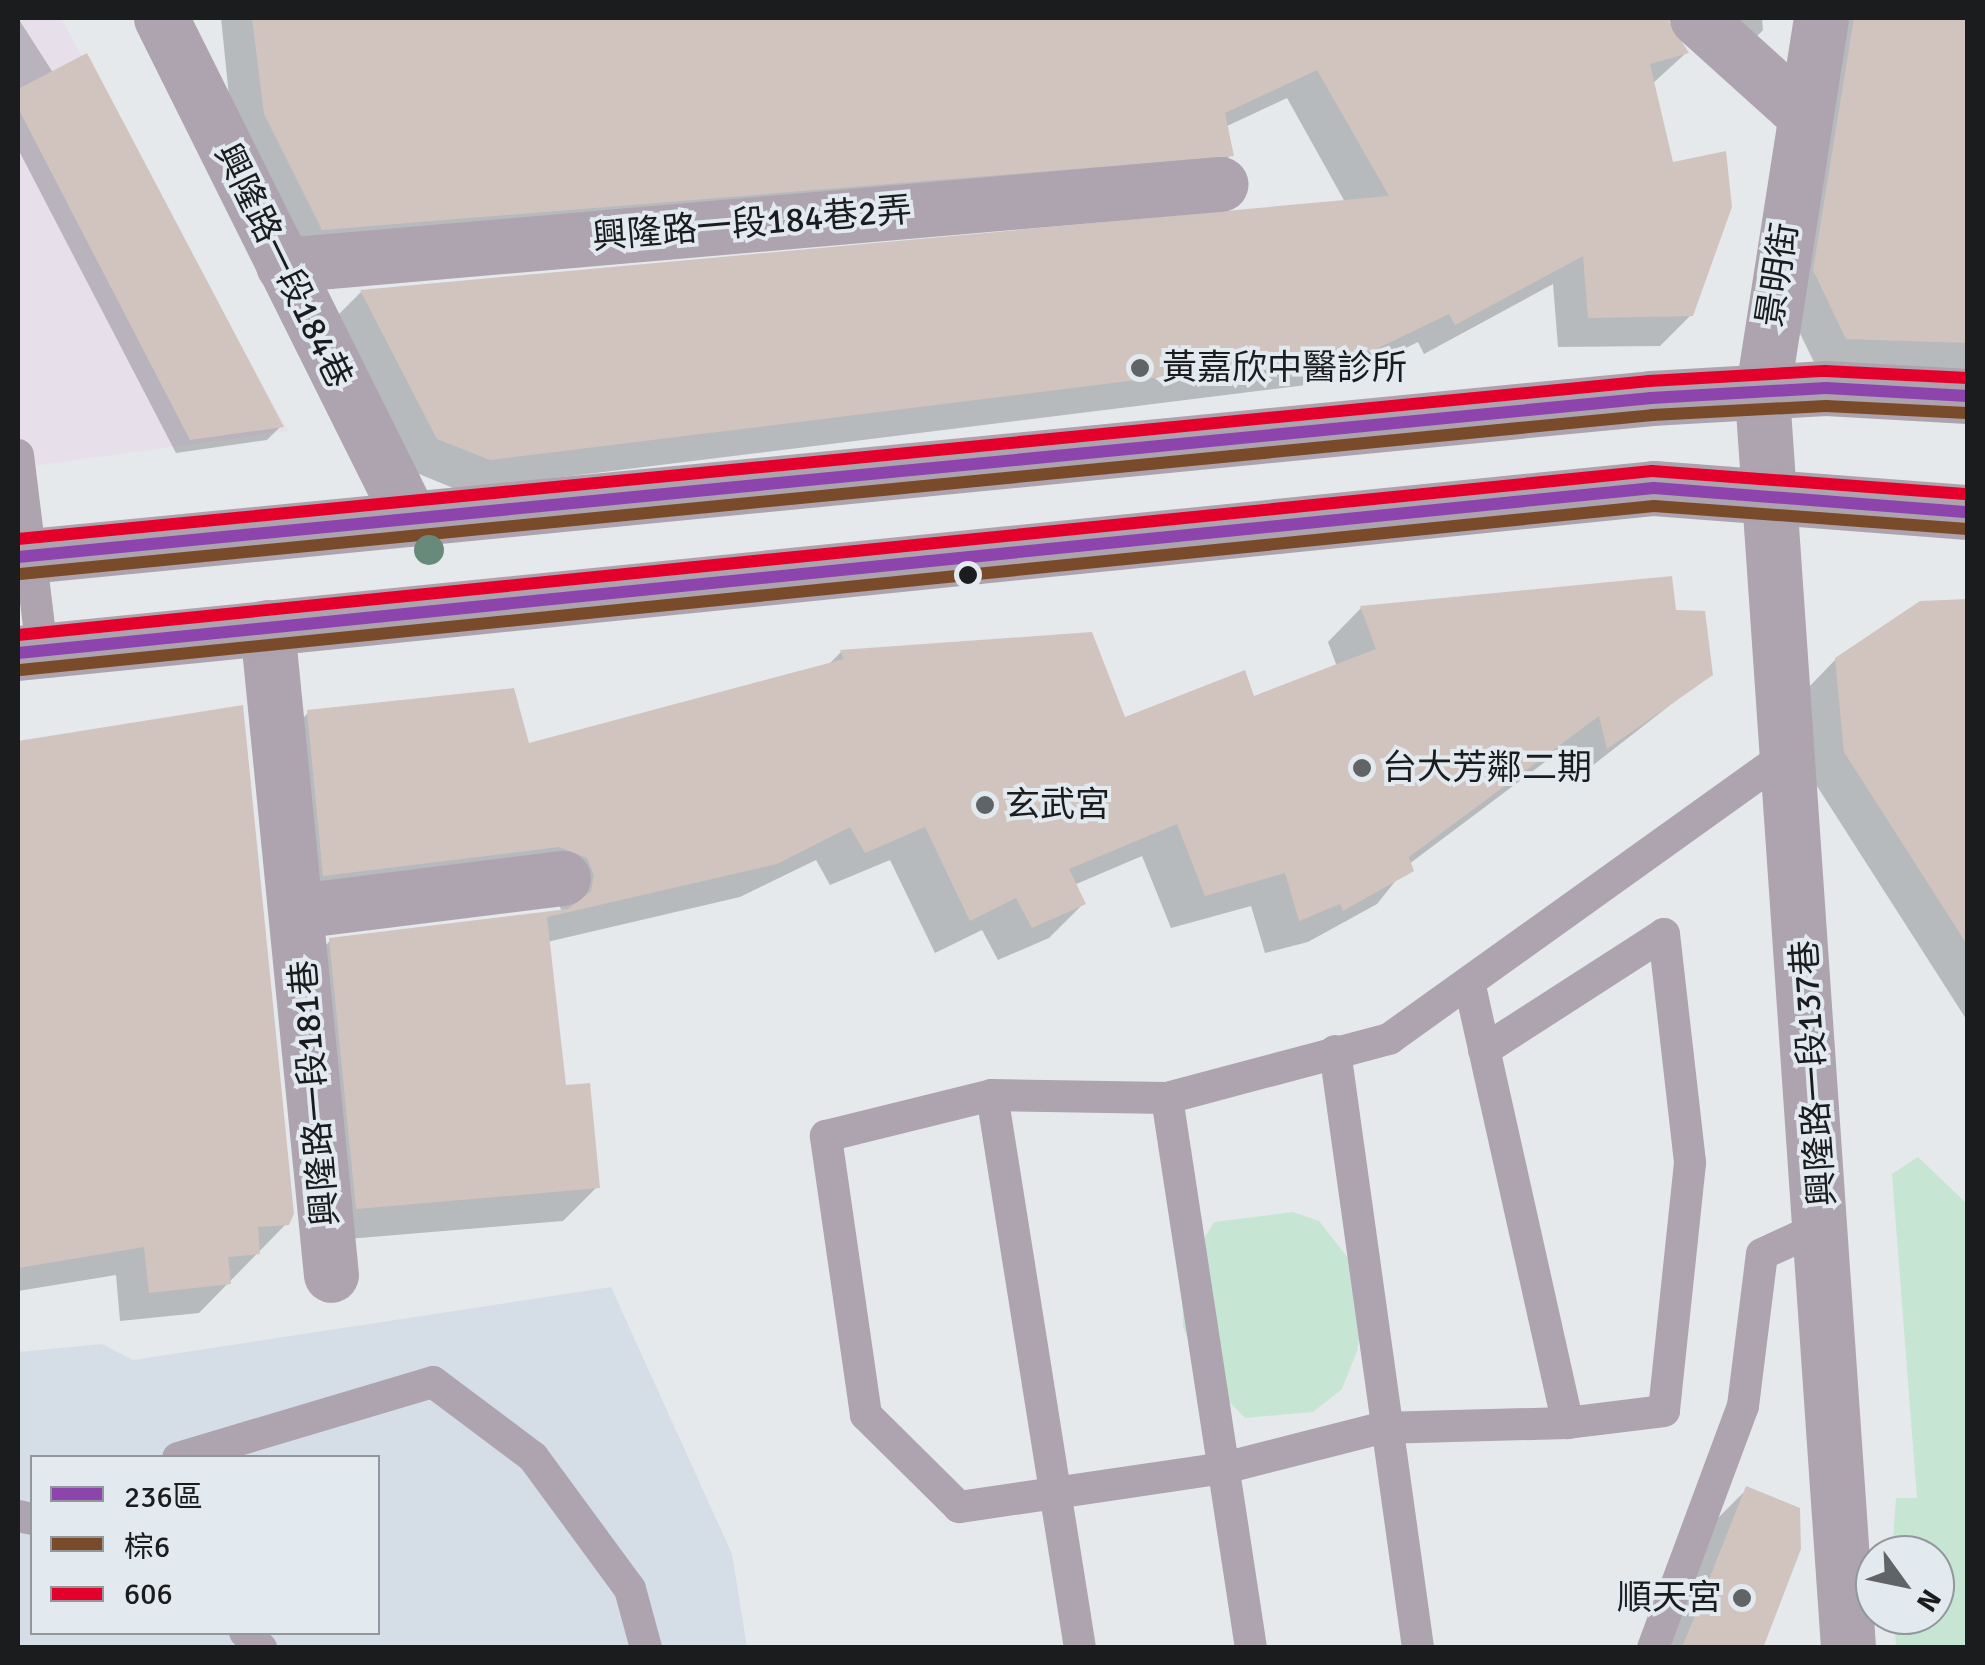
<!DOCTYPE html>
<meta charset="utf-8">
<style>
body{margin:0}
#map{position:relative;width:1985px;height:1665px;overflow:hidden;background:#e5e9ec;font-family:Signika,"Noto Sans TC",sans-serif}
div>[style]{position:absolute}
.commercial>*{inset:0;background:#e7e0eb}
.built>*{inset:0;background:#d5dee6}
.green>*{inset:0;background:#c7e5d3}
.shadow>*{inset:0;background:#0003}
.building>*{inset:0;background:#d1c4bf}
.lane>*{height:32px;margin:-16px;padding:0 16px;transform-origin:16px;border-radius:16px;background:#aea4af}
.street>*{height:55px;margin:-27.5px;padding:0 27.5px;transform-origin:27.5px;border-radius:27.5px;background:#aea4af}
.secondary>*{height:55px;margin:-27.5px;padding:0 27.5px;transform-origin:27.5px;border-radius:27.5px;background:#ada3ae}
.bus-1>*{height:12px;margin:-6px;padding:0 6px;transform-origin:6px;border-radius:6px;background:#8e44ad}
.bus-2>*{height:12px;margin:-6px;padding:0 6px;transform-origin:6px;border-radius:6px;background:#7a4b2a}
.bus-3>*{height:12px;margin:-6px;padding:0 6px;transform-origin:6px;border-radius:6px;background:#e4002b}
.trees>*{width:30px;height:30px;margin:-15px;border-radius:50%;background:#678a7b}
.dots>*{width:28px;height:28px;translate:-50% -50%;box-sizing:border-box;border:5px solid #e2e9ef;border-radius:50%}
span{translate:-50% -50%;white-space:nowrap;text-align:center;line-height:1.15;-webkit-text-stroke:8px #e2e9ef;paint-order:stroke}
.street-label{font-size:35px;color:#1a1c1e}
.poi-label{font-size:35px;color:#1a1c1e}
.left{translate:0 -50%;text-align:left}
.right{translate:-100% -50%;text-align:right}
.frame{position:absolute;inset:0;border:20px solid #1a1c1e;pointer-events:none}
.legend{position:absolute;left:30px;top:1455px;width:350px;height:180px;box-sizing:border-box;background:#e2e9ef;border:2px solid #92979b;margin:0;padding:12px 18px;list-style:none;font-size:30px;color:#1a1c1e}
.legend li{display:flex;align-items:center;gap:20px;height:50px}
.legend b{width:50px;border:2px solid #92979b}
.north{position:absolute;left:1855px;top:1535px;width:100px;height:100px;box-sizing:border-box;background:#e2e9ef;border:2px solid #92979b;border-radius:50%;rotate:123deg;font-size:28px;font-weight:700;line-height:40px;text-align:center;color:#1a1c1e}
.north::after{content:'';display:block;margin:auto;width:35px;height:45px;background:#616466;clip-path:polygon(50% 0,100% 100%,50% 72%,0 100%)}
</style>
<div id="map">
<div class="commercial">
<i style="clip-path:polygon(18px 18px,61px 18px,288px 431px,18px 468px)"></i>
</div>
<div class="built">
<i style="clip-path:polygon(evenodd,611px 1287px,732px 1554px,747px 1647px,18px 1648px,18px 1352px,102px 1344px,133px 1360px,611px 1287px,32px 1458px,378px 1458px,378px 1632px,32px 1632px,32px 1458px)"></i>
</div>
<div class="green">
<i style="clip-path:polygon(1918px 1157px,1967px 1204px,1967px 1647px,1896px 1647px,1894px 1615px,1935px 1615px,1935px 1555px,1892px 1555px,1896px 1498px,1917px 1498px,1892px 1174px)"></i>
<i style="clip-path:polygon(1293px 1212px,1319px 1221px,1359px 1272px,1365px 1303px,1357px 1351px,1342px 1389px,1313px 1412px,1245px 1418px,1203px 1375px,1183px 1327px,1182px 1276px,1214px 1222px)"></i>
</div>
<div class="shadow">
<i style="clip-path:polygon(18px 18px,280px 427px,267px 440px,176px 453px,18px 149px)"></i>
<i style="clip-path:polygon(221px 18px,1393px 18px,1491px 230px,1441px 18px,1762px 18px,1763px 30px,1734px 60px,1668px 20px,1686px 53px,1652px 84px,1691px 315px,1660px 346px,1558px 347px,1553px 284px,1424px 354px,1418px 342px,1339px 381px,458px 490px,407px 469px,331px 322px,361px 292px,1345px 202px,1287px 98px,1225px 127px,1231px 155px,1200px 185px,291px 260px,234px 145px)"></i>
<i style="clip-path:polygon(1833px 18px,1968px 18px,1968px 376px,1817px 368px,1784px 301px)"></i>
<i style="clip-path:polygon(1968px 607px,1968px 1022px,1815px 783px,1806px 690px,1836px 659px)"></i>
<i style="clip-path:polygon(1361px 608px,1673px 613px,1710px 674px,1574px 780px,1565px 747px,1409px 864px,1377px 904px,1308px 942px,1265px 953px,1251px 906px,1171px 928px,1142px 856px,1074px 885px,1083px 904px,1049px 938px,998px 960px,982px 930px,935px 953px,890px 860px,830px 885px,816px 860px,740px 897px,547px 942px,564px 1088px,597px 1187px,563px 1221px,323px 1241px,296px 975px,330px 941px,562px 912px,554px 892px,290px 909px,274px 747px,308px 713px,527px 746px,828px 665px,841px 652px,1090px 635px,1124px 720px,1253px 699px,1337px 667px,1328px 642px)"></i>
<i style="clip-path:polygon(241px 708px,287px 1223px,199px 1313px,120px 1321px,116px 1275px,18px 1291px,18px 744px)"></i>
<i style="clip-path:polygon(1747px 1489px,1760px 1648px,1666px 1648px,1717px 1519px)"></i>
</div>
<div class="building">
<i style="clip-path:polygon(252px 18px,1667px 18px,1689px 53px,1650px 64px,1673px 162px,1726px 151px,1732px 207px,1693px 316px,1588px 318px,1583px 256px,1455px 325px,1449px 314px,1372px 351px,490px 460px,437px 439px,360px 290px,1389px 196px,1317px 70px,1225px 113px,1234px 156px,322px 230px,264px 114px)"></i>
<i style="clip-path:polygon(1854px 18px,1968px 18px,1968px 343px,1846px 339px,1813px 270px)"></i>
<i style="clip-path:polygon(87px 53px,284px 427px,190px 440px,18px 108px,18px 89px)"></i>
<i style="clip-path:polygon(1672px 576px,1676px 610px,1705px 611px,1713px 675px,1607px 749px,1599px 716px,1409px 857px,1414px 871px,1343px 911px,1340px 904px,1299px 921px,1285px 873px,1205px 896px,1177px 824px,1069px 869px,1086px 904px,1032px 928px,1016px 898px,970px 921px,925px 827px,865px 853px,850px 827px,777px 864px,547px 917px,566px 1085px,590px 1083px,600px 1188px,356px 1209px,329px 938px,568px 909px,591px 891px,594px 875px,587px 858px,559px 847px,323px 876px,307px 710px,514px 688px,529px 743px,844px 659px,840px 650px,1092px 632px,1125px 717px,1245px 670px,1254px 696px,1376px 649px,1360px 606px)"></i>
<i style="clip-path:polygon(1968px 599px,1968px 946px,1844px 752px,1835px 658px,1920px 601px)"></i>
<i style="clip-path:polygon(243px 705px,294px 1214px,289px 1225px,258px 1227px,260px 1254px,228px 1257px,231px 1284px,149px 1293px,144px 1247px,18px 1268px,18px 741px)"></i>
<i style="clip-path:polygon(1746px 1486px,1800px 1508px,1801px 1549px,1763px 1648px,1682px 1648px)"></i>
</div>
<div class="lane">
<i style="left:18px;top:455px;width:196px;rotate:83deg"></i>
<i style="left:1470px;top:986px;width:448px;rotate:77.4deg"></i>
<i style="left:1568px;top:1423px;width:187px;rotate:178.5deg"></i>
<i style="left:1381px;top:1428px;width:162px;rotate:165.7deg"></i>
<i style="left:1224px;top:1468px;width:268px;rotate:171.6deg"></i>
<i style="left:959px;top:1507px;width:131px;rotate:-135.3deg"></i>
<i style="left:866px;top:1415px;width:282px;rotate:-98.2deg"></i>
<i style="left:826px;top:1136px;width:171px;rotate:-13.9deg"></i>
<i style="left:992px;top:1095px;width:175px;rotate:1deg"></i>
<i style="left:1167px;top:1098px;width:230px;rotate:-14.9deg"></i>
<i style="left:1389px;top:1039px;width:493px;rotate:-35.6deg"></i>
<i style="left:1484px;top:1050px;width:214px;rotate:-32.8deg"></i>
<i style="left:1664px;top:934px;width:230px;rotate:83.5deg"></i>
<i style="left:1690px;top:1163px;width:249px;rotate:96deg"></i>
<i style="left:1664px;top:1411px;width:97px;rotate:172.9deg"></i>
<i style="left:1335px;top:1051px;width:603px;rotate:82.08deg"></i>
<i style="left:992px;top:1095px;width:560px;rotate:80.96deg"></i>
<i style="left:1167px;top:1098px;width:556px;rotate:81.32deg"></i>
<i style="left:178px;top:1458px;width:266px;rotate:-16.6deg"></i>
<i style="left:433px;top:1382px;width:125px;rotate:36.9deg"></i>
<i style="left:533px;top:1457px;width:164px;rotate:53.7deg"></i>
<i style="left:630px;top:1589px;width:61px;rotate:74.8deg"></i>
<i style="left:18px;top:1516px;width:14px;rotate:12deg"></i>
<i style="left:245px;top:1632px;width:23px;rotate:45deg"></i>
<i style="left:1653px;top:1648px;width:258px;rotate:-69.6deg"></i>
<i style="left:1743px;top:1406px;width:153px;rotate:-82.9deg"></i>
<i style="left:1762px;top:1254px;width:69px;rotate:-24.7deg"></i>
</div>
<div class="street">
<i style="left:161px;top:18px;width:554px;rotate:63.53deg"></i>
<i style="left:1697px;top:18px;width:140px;rotate:42.1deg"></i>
<i style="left:1821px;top:18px;width:382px;rotate:98.9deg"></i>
<i style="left:1762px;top:395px;width:1256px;rotate:86.07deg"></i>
<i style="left:283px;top:265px;width:941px;rotate:-4.94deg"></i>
<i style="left:267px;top:627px;width:651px;rotate:84.36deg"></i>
<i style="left:297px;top:911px;width:268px;rotate:-7.1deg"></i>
</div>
<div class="secondary">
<i style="left:18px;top:557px;width:1641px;rotate:-5.56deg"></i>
<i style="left:1651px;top:398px;width:175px;rotate:-3.3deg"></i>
<i style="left:1826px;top:388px;width:142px;rotate:3.2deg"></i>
<i style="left:18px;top:653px;width:1644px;rotate:-5.76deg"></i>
<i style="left:1654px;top:488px;width:315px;rotate:4.4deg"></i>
</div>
<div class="bus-1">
<i style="left:18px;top:557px;width:1641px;rotate:-5.56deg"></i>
<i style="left:1651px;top:398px;width:175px;rotate:-3.3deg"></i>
<i style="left:1826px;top:388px;width:142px;rotate:3.2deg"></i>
<i style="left:18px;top:653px;width:1644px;rotate:-5.76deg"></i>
<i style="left:1654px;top:488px;width:315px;rotate:4.4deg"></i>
</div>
<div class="bus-2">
<i style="left:20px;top:574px;width:1640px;rotate:-5.56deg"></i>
<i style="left:1652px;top:415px;width:174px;rotate:-3deg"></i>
<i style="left:1826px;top:406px;width:141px;rotate:2.8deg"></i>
<i style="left:20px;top:670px;width:1642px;rotate:-5.73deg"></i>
<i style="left:1654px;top:506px;width:314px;rotate:4.2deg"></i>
</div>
<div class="bus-3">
<i style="left:18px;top:539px;width:1639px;rotate:-5.53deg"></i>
<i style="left:1649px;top:381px;width:176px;rotate:-3.3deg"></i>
<i style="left:1825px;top:371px;width:143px;rotate:2.8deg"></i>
<i style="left:18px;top:635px;width:1642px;rotate:-5.73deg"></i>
<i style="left:1652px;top:471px;width:317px;rotate:4.2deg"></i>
</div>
<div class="trees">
<i style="left:429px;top:550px"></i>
</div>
<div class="dots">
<i style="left:1140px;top:368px;background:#616466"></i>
<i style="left:968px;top:575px;background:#1a1c1e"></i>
<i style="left:1362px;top:768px;background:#616466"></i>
<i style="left:985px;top:805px;background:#616466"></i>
<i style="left:1742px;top:1598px;background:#616466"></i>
</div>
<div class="street-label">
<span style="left:752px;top:224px;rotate:-5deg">興隆路一段184巷2弄</span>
<span style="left:283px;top:266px;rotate:64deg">興隆路一段184巷</span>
<span style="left:1778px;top:275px;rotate:-81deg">景明街</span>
<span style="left:1814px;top:1073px;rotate:-94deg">興隆路一段137巷</span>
<span style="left:315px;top:1093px;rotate:-95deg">興隆路一段181巷</span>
</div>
<div class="poi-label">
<span class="left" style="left:1162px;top:368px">黃嘉欣中醫診所</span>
<span class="left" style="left:1382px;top:768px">台大芳鄰二期</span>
<span class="left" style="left:1005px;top:805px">玄武宮</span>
<span class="right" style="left:1722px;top:1598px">順天宮</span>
</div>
<div class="frame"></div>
<ul class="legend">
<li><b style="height:12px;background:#8e44ad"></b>236區</li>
<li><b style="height:12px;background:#7a4b2a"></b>棕6</li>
<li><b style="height:12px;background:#e4002b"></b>606</li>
</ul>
<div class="north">N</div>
</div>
